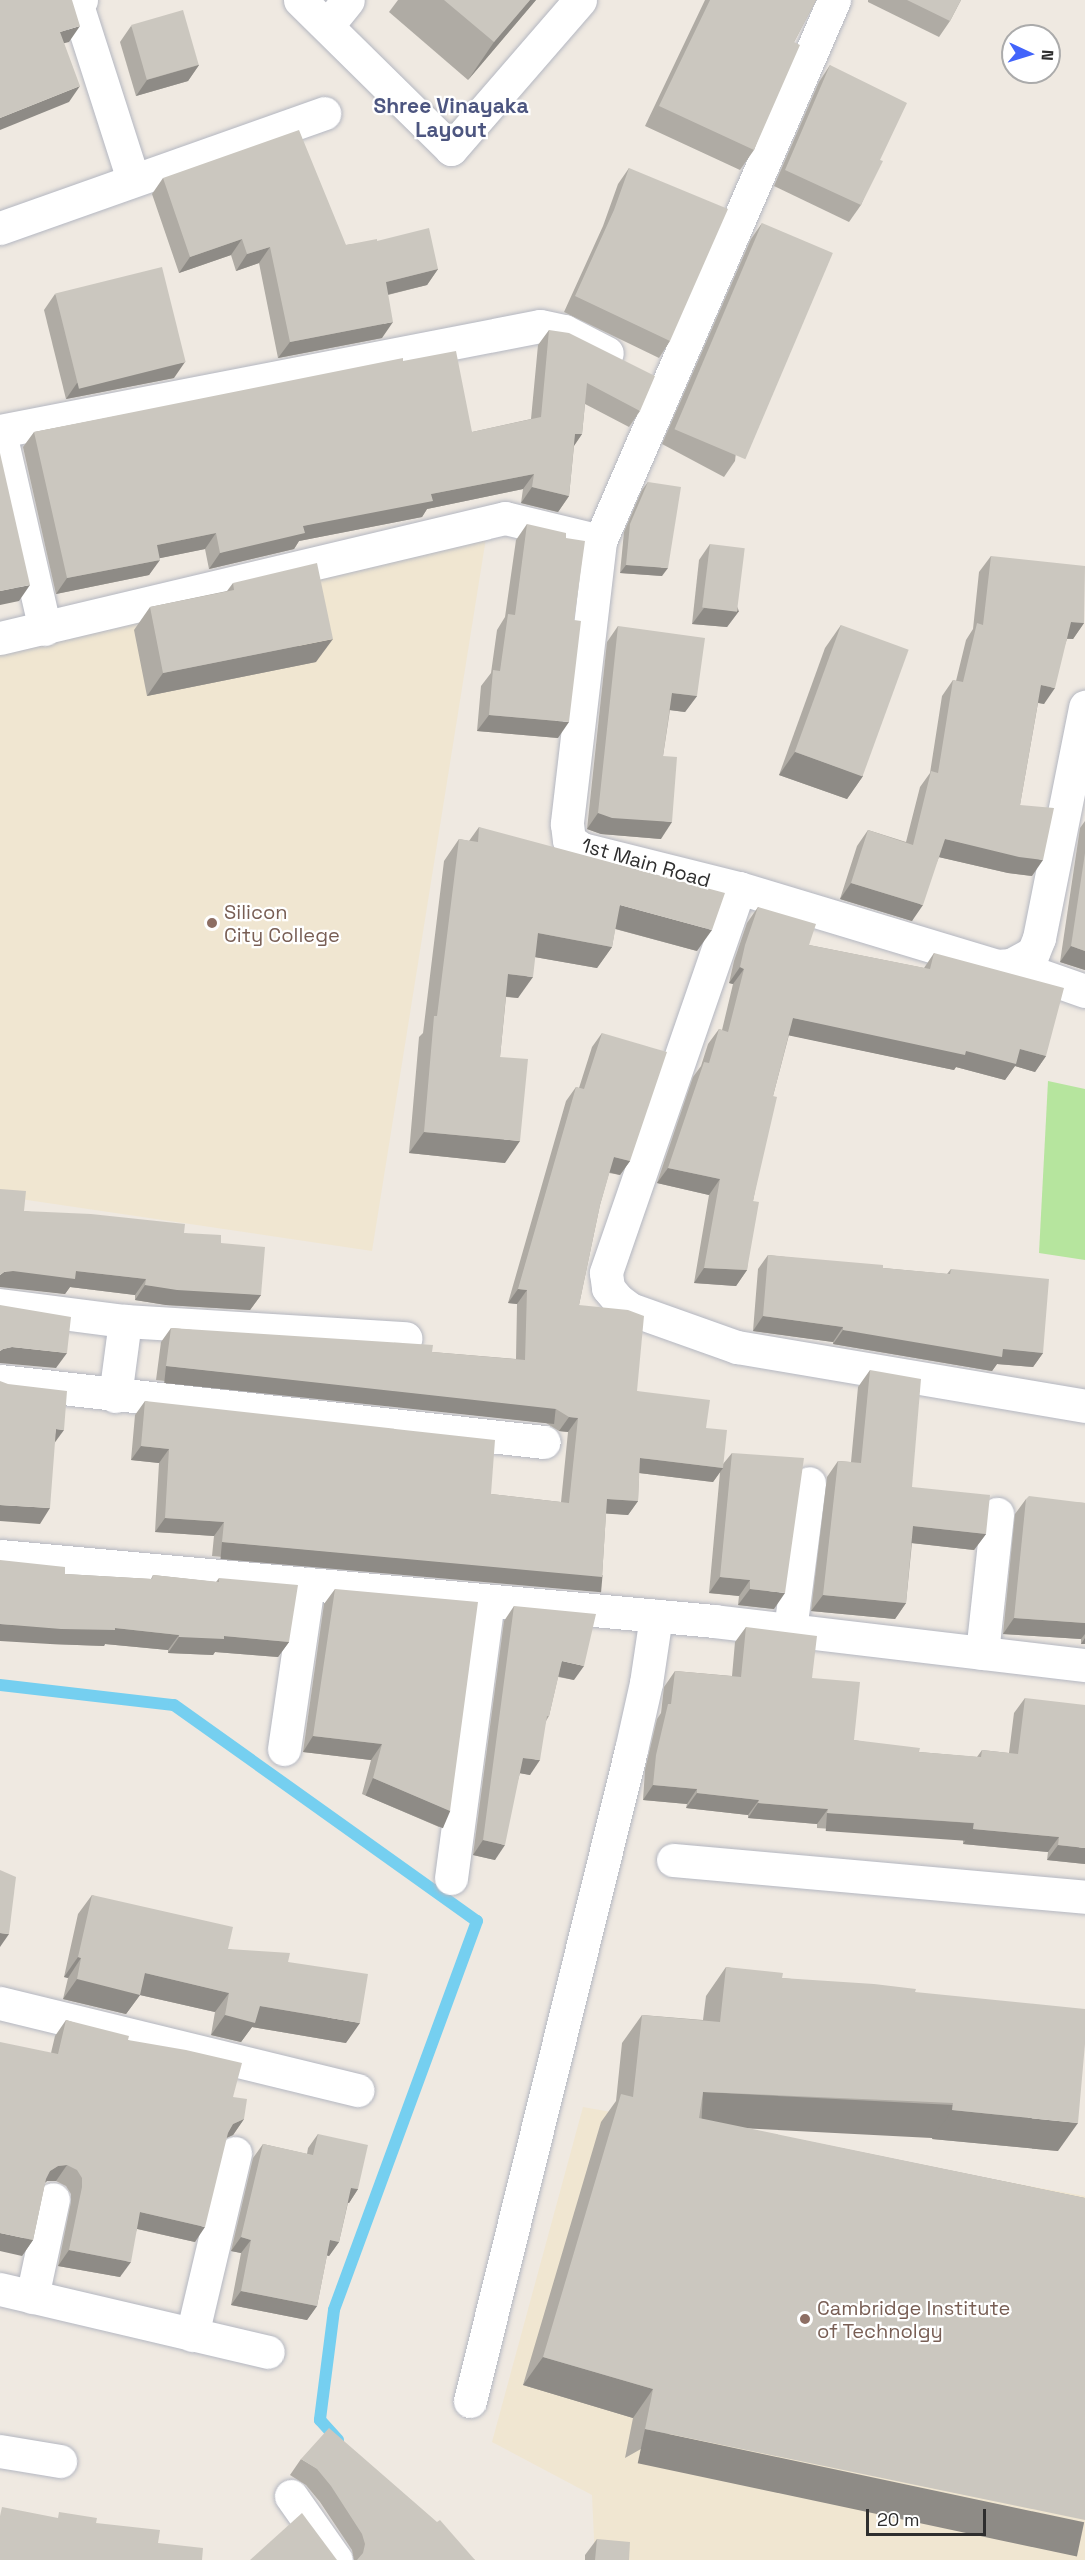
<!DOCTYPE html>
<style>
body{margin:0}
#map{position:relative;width:1085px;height:2560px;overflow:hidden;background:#efe9e1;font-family:"Space Grotesk",sans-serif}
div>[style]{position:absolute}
.education>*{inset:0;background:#f0e6d1}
.green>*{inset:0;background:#b6e59e}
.stream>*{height:12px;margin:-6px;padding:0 6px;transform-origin:6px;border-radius:6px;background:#75cff0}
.roads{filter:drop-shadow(0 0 2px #b4b7c1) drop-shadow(0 0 2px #b4b7c1)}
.minor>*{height:33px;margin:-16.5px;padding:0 16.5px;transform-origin:16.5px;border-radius:16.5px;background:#fff}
.wall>*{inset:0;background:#afaba4}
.shaded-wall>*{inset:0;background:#8e8b86;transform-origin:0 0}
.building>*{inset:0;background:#cbc7bf;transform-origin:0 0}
.dots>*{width:16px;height:16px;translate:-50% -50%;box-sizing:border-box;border:3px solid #fff;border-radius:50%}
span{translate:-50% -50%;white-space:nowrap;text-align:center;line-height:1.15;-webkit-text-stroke:4.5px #fff;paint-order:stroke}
.street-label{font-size:20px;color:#2e2e2e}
.education-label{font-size:20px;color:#785e54}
.left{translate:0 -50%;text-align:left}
.neighbourhood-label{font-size:21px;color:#4d5680;font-weight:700}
.north{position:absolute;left:1001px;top:24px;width:60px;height:60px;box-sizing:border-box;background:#fff;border:2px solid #ababab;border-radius:50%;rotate:94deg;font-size:16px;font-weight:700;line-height:24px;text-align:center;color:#2e2e2e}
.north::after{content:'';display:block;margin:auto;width:21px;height:27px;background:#4264fb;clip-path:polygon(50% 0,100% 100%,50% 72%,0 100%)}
.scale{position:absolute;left:866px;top:2509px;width:120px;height:27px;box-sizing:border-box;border:3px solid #2e2e2e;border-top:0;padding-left:8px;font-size:18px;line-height:21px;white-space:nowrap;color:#2e2e2e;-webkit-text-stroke:4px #fff;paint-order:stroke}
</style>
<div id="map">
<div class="education">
<i style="clip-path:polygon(486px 538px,372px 1251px,0 1196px,0 649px)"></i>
<i style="clip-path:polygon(583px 2107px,1085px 2196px,1085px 2560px,595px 2560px,592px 2495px,492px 2442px)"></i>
</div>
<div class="green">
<i style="clip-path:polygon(1048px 1081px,1085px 1089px,1085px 1260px,1039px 1253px)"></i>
</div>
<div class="stream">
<i style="left:0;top:1685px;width:175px;rotate:6.6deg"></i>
<i style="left:174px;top:1705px;width:372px;rotate:35.5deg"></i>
<i style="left:477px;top:1921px;width:414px;rotate:110.2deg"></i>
<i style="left:334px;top:2310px;width:111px;rotate:97.3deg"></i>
<i style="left:320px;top:2420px;width:27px;rotate:48deg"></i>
</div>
<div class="roads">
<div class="minor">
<i style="left:81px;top:0;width:5px;rotate:158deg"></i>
<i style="left:76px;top:2px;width:187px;rotate:72.2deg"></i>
<i style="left:300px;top:0;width:212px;rotate:44.6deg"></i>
<i style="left:451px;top:149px;width:197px;rotate:-49.1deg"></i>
<i style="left:834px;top:0;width:589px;rotate:113.39deg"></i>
<i style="left:600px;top:541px;width:285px;rotate:96.7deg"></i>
<i style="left:567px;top:824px;width:16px;rotate:83deg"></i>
<i style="left:569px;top:840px;width:16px;rotate:35deg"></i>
<i style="left:582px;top:849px;width:162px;rotate:14deg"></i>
<i style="left:739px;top:888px;width:270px;rotate:16.8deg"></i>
<i style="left:997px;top:966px;width:14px;rotate:-4deg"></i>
<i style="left:1011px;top:965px;width:78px;rotate:19.4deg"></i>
<i style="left:327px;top:26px;width:33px;rotate:-51deg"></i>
<i style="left:0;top:228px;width:344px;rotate:-19.5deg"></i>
<i style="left:0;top:431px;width:550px;rotate:-11deg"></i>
<i style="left:540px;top:326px;width:25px;rotate:12deg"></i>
<i style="left:564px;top:331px;width:48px;rotate:27.1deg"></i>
<i style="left:0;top:433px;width:201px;rotate:77.1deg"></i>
<i style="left:0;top:638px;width:519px;rotate:-13.37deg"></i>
<i style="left:505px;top:518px;width:98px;rotate:13.6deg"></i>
<i style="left:739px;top:888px;width:407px;rotate:109.1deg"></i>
<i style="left:606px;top:1273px;width:15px;rotate:82deg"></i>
<i style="left:608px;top:1288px;width:16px;rotate:50deg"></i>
<i style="left:618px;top:1300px;width:15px;rotate:37deg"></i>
<i style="left:630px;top:1309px;width:114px;rotate:19.6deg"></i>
<i style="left:737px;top:1347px;width:353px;rotate:9.6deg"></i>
<i style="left:1011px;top:965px;width:25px;rotate:-29deg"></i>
<i style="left:1033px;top:953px;width:16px;rotate:-68deg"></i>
<i style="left:1039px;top:938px;width:236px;rotate:-78.7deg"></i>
<i style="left:0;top:1305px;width:126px;rotate:7.3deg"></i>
<i style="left:125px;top:1321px;width:281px;rotate:3.5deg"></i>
<i style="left:0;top:1381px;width:547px;rotate:6.4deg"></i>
<i style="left:115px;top:1396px;width:76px;rotate:-82.4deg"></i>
<i style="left:0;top:1556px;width:717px;rotate:5.2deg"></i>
<i style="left:714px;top:1621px;width:374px;rotate:6.8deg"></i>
<i style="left:790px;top:1630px;width:148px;rotate:-82.6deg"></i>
<i style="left:982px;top:1653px;width:140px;rotate:-83.8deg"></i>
<i style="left:284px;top:1749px;width:167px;rotate:-81.7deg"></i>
<i style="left:673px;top:1860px;width:414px;rotate:5.1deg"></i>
<i style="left:451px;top:1878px;width:279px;rotate:-82.4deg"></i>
<i style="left:0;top:2003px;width:368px;rotate:13.7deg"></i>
<i style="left:0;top:2289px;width:275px;rotate:13.2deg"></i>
<i style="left:32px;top:2297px;width:100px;rotate:-77.9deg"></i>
<i style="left:192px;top:2335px;width:187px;rotate:-76.7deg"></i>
<i style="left:470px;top:2401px;width:671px;rotate:-76.11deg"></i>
<i style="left:631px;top:1750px;width:69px;rotate:-77.4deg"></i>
<i style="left:646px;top:1683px;width:68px;rotate:-81.5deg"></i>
<i style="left:0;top:2451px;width:61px;rotate:9.5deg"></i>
<i style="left:291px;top:2496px;width:78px;rotate:54.9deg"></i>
</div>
</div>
<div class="wall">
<i style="clip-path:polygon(398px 0,536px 0,468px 80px,389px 12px)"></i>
<i style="clip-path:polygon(705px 0,816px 0,794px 42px,754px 150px,740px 170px,645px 126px)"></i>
<i style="clip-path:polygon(868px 0,961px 0,950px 21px,939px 37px,868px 2px)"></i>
<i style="clip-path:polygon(131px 26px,199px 65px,188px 81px,136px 96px,120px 42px)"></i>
<i style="clip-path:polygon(830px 65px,880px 160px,861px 205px,849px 222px,774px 186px,819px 82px)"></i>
<i style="clip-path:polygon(629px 168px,670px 341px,659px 358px,564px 312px,603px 226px,618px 184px)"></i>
<i style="clip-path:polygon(163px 178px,346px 245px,377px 241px,438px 269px,427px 285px,388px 295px,382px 338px,278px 358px,259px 263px,236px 271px,231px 255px,179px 273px,152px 194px)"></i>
<i style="clip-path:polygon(762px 223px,735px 461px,724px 477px,662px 444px,751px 239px)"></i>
<i style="clip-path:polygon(55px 294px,174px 378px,66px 399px,44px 310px)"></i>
<i style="clip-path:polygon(549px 330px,640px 411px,629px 427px,585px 404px,582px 434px,574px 446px,569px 496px,558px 512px,521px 503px,523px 489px,427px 509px,422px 517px,299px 541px,294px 549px,209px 569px,205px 549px,160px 558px,149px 575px,56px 594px,23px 447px,34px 432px,403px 361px,472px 432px,531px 419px,538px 345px)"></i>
<i style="clip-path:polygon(648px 482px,662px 576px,620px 573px,624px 532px,642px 490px)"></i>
<i style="clip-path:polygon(527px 524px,558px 738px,477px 731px,481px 686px,491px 673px,497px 630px,505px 617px,516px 540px)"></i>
<i style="clip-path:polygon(710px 544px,739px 611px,727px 627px,692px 624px,699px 560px)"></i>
<i style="clip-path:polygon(991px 556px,1084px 623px,1073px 639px,1067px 639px,1044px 704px,1038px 703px,1020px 805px,1032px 876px,1008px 873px,939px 857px,912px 921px,840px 899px,857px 846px,868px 830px,906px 842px,920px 787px,930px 773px,942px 696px,953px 680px,956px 681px,966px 640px,973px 629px,979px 572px)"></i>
<i style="clip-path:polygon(233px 583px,316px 662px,147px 696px,134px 630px,150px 607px,227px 591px)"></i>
<i style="clip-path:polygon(841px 625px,863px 776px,847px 799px,779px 775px,825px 648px)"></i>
<i style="clip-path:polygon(618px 626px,697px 696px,685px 712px,670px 710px,663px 756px,661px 839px,601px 834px,587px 829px,607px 642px)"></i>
<i style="clip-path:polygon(1085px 821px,1085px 970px,1060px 962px,1080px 828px)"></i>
<i style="clip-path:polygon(479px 827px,697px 951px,615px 929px,612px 947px,597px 968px,535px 957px,518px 998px,506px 997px,500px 1057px,505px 1163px,409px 1153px,419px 1037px,423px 1033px,444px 861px,459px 839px,469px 841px)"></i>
<i style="clip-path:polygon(758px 907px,809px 945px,924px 968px,934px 953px,1046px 1056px,1035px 1072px,1015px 1066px,1005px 1080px,956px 1067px,954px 1070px,789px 1035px,773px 1096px,753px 1201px,747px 1270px,736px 1286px,694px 1283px,709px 1195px,657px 1183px,693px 1077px,701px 1066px,708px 1044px,719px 1029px,722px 1030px,733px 984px,729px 983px,734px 961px,747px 923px)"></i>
<i style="clip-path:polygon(602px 1033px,630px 1161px,620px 1175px,609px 1173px,600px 1205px,579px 1305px,637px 1391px,706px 1428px,723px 1464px,732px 1453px,774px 1609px,738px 1605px,739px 1596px,709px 1593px,720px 1472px,713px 1482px,639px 1473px,638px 1501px,628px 1515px,606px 1513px,602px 1577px,592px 1591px,212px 1556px,214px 1536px,155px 1532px,159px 1463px,131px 1460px,135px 1415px,145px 1401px,491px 1494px,561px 1502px,568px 1432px,559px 1431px,546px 1423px,156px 1380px,161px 1342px,171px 1328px,432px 1352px,516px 1359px,517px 1304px,508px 1303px,566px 1101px,576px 1087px,579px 1088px,592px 1047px)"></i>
<i style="clip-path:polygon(24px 1211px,184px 1233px,221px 1243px,261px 1295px,250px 1310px,166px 1305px,135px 1300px,135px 1295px,70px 1287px,65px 1294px,2px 1286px)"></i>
<i style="clip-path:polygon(768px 1255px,883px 1268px,947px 1274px,951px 1269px,1043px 1353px,1033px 1367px,997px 1364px,992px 1371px,833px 1344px,833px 1342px,753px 1331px,758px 1269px)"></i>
<i style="clip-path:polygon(870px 1370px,912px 1487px,986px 1534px,974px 1550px,912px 1543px,906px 1603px,895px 1619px,811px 1611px,827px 1477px,838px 1461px,851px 1462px,858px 1387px)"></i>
<i style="clip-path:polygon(1026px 1499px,1085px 1503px,1085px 1644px,1081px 1644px,1081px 1639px,1003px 1634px,1015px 1514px)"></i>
<i style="clip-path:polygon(65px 1574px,151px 1579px,153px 1575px,216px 1582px,219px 1578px,289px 1642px,278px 1657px,215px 1652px,213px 1655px,168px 1653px,168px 1650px,105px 1644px,104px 1646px,50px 1644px)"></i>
<i style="clip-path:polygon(335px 1589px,450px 1811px,439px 1827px,362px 1794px,371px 1760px,303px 1752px,324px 1604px)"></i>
<i style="clip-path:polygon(514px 1606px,574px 1680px,558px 1677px,549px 1716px,546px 1721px,530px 1775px,520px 1773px,495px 1860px,473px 1855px,504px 1621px)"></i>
<i style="clip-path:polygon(746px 1627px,812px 1678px,854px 1740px,919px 1752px,977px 1757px,982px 1750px,1009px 1753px,1014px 1713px,1025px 1698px,1085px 1864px,1047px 1860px,1048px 1852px,963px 1844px,963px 1838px,817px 1828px,817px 1824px,748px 1818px,748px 1815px,686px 1808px,687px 1804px,643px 1800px,645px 1770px,657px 1719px,661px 1713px,664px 1687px,675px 1671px,732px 1676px,735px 1642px)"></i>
<i style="clip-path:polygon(92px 1895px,228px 1949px,288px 1962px,346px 2043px,252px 2027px,241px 2042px,211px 2035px,215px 2012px,140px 1995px,126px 2014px,63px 1999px,68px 1978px,64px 1977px,78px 1914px)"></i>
<i style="clip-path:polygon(726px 1967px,782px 1978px,915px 1992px,1058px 2151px,932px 2139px,933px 2131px,714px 2122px,1085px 2198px,625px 2458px,633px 2418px,523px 2385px,601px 2122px,616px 2101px,622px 2043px,642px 2015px,703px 2020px,706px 1996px)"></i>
<i style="clip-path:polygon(66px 2020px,128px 2040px,233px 2097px,244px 2119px,233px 2135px,226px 2138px,195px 2242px,137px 2229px,120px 2277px,58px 2266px,71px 2202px,71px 2194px,66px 2186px,56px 2181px,47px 2181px,45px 2183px,33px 2240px,22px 2256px,51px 2053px,55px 2036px)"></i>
<i style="clip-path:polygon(318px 2134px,358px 2189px,349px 2203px,348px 2203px,339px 2242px,329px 2256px,327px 2255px,317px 2306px,307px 2320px,231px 2305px,241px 2253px,231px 2251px,253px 2158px,263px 2144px,307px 2154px,308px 2148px)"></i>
<i style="clip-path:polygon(301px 2459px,475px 2560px,354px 2560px,352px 2550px,320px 2502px,306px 2485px,290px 2475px)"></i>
<i style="clip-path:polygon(597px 2539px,629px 2560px,585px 2560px,585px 2555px)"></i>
</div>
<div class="shaded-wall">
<i style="clip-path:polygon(530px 0,536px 0,468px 80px,494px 42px)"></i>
<i style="clip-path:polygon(80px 26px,69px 42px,49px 47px,60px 32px)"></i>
<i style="clip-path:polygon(199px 65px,188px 81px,136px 96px,147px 80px)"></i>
<i style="clip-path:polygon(80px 86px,69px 102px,0 130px,0 118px)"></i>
<i style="clip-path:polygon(242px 239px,231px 255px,179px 273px,190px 257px)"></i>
<i style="clip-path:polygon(270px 247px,259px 263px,236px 271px,247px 254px)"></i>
<i style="clip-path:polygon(438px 269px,427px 285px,374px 298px,386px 282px)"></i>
<i style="clip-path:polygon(393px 322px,382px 338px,278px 358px,290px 342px)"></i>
<i style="clip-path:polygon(185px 362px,174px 378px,66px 399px,77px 383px)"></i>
<i style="clip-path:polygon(575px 434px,582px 434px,571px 450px)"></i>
<i style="clip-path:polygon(534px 474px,523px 489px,427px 509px,422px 517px,299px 541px,294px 549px,209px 569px,220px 553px,303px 526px,431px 494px)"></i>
<i style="clip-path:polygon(532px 487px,569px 496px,558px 512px,521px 503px)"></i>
<i style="clip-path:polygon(216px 533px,205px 549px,146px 561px,157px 545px)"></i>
<i style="clip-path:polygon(160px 560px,149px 575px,56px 594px,67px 578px)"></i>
<i style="clip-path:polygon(626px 565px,668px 568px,662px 576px,620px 573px)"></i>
<i style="clip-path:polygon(30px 585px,19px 601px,0 605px,0 591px)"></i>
<i style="clip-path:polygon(704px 608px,739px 611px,727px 627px,692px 624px)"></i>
<i style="clip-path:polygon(1071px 622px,1084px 623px,1073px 639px,1060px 638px)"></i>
<i style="clip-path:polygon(333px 639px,316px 662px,147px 696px,163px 673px)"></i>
<i style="clip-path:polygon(1041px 685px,1055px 688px,1044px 704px,1030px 701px)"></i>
<i style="clip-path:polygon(672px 693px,697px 696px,685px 712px,661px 709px)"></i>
<i style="clip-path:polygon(489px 715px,569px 722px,558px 738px,477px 731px)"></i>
<i style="clip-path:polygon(795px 752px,863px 776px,847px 799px,779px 775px)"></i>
<i style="clip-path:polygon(598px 813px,672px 822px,661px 839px,601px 834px,587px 829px)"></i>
<i style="clip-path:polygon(945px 839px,1043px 860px,1032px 876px,1008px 873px,934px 856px)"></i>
<i style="clip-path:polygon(851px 883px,923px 905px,912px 921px,840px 899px)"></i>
<i style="clip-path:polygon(620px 905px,712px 930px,697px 951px,605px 926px)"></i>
<i style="clip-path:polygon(538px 933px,612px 947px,597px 968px,523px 955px)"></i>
<i style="clip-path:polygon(1071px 946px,1085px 951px,1085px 970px,1060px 962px)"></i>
<i style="clip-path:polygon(740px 967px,744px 969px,733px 984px,729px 983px)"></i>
<i style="clip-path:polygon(508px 974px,533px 977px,518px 998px,493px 995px)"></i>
<i style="clip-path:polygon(793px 1018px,966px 1051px,1020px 1049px,1046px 1056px,1035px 1072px,1015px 1066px,1005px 1080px,956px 1067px,954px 1070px,782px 1034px)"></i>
<i style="clip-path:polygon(424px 1132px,520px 1141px,505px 1163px,409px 1153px)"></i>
<i style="clip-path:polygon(614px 1157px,630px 1161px,620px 1175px,604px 1171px)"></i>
<i style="clip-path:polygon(668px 1168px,720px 1179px,709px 1195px,657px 1183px)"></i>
<i style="clip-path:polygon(704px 1268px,747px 1270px,736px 1286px,694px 1283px)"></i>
<i style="clip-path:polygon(13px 1271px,76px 1271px,146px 1279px,135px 1295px,70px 1287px,65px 1294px,0 1287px,0 1275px,4px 1272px)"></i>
<i style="clip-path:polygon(145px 1285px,261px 1295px,250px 1310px,166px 1305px,135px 1300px)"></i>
<i style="clip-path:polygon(518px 1289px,527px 1290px,517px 1304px,508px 1303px)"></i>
<i style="clip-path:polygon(763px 1316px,843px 1327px,833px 1342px,753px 1331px)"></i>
<i style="clip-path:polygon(843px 1330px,1043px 1353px,1033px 1367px,997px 1364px,992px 1371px,833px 1344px)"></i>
<i style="clip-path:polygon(12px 1347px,67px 1353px,56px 1368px,0 1363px,0 1351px,3px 1349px)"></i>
<i style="left:166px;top:1366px;width:392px;height:17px;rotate:6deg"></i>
<i style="clip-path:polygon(569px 1417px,578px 1418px,568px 1432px,559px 1431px)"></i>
<i style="clip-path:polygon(56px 1429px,64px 1430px,53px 1445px)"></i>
<i style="clip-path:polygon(141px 1446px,169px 1449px,159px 1463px,131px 1460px)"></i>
<i style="clip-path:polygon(640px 1458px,723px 1468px,713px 1482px,630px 1472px)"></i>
<i style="clip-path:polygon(607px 1499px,638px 1501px,628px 1515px,597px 1513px)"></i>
<i style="clip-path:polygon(0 1505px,50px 1508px,40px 1524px,0 1521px)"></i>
<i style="clip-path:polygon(165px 1518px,224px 1522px,214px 1536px,155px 1532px)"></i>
<i style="clip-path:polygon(913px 1526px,986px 1534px,974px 1550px,902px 1542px)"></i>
<i style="left:222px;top:1542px;width:382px;height:17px;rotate:5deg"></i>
<i style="clip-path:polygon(720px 1577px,750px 1580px,739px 1596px,709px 1593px)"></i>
<i style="clip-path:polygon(750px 1589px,785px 1593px,774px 1609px,738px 1605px)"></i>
<i style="clip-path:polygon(823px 1595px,906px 1603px,895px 1619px,811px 1611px)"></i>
<i style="clip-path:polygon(1014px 1618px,1085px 1623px,1085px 1634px,1081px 1639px,1003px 1634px)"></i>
<i style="clip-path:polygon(0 1624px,115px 1628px,179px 1635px,168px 1650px,105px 1644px,104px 1646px,50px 1644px,0 1641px)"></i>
<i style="clip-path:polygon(224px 1636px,289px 1642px,278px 1657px,215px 1652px,213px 1655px,168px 1653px,179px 1637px)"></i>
<i style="clip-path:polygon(1085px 1638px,1085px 1644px,1081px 1644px)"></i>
<i style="clip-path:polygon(562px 1661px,584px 1666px,574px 1680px,552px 1675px)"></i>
<i style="clip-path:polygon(313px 1736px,382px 1744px,371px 1760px,303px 1752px)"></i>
<i style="clip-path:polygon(523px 1758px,540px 1760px,530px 1775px,513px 1772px)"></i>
<i style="left:373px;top:1778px;width:84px;height:19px;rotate:23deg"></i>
<i style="clip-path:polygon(653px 1785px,697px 1789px,687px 1804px,643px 1800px)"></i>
<i style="clip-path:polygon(697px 1793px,759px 1800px,748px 1815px,686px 1808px)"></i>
<i style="clip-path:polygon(758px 1803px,828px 1809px,817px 1824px,748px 1818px)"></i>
<i style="left:827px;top:1813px;width:147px;height:18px;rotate:4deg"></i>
<i style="clip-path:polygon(973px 1829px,1059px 1837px,1048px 1852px,963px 1844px)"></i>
<i style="clip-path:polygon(483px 1840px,505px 1845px,495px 1860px,473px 1855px)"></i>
<i style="clip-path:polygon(1058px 1845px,1085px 1848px,1085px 1864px,1047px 1860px)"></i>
<i style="clip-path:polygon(0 1933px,9px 1934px,0 1947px)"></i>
<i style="clip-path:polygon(78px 1957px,81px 1958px,68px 1978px,64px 1977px)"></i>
<i style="clip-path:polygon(145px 1973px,229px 1993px,215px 2012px,140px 1995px,126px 2014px,63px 1999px,77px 1979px)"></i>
<i style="clip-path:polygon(260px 2006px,360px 2023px,346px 2043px,252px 2027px,241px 2042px,211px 2035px,225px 2015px)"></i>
<i style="left:703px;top:2092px;width:250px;height:34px;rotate:3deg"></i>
<i style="clip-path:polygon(952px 2110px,1078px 2123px,1058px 2151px,932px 2139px)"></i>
<i style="clip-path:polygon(244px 2119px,233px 2135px,222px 2140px,233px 2124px)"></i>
<i style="clip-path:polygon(67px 2165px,56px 2181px,47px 2181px,39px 2187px,50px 2171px,58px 2166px)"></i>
<i style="clip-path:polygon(351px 2188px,358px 2189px,349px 2203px,341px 2201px)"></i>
<i style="clip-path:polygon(140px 2212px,205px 2227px,195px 2242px,129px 2227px)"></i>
<i style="clip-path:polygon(0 2233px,33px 2240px,22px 2256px,0 2251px)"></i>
<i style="clip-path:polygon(241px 2237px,251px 2240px,241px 2253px,231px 2251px)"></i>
<i style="clip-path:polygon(330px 2240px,339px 2242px,329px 2256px,321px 2254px)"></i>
<i style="clip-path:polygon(69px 2250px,131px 2262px,120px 2277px,58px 2266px)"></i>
<i style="clip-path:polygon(241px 2291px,317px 2306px,307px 2320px,231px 2305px)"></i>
<i style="clip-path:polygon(543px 2357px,653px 2389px,633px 2418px,523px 2385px)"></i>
<i style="left:645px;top:2429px;width:449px;height:35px;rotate:12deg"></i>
</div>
<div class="building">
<i style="clip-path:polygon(0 0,72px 0,80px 26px,60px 32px,80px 86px,0 118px)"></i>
<i style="clip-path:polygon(444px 0,530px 0,494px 42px)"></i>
<i style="clip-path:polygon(710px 0,816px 0,794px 42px,800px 45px,754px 150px,659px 106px)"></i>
<i style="clip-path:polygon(907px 0,961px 0,950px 21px)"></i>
<i style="left:183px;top:10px;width:57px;height:54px;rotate:74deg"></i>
<i style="clip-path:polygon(830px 65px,907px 103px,880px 160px,883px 161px,861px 205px,785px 170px)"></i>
<i style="clip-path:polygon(299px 130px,346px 245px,377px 239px,377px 241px,429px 228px,438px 269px,386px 282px,393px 322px,290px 342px,270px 247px,247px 254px,242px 239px,190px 257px,163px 178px)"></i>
<i style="clip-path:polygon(629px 168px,728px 209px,670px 341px,575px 296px,614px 210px)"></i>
<i style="left:762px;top:223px;width:77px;height:224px;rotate:23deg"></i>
<i style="left:162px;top:267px;width:98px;height:110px;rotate:76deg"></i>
<i style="clip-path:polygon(549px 330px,569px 333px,655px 376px,640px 411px,587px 383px,582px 434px,575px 434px,569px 496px,532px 487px,534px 474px,431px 494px,433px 501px,303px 526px,305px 533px,220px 553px,216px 533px,157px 545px,160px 560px,67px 578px,34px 432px,403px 358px,403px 361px,456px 351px,472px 432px,541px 417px)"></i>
<i style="clip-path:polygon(0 453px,30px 585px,0 591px)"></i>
<i style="clip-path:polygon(648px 482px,681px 487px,668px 568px,626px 565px,630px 524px)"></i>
<i style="clip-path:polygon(527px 524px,566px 533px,566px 538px,585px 541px,574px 620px,581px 621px,569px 722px,489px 715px,493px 670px,500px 671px,508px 614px,515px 615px)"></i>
<i style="left:710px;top:544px;width:35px;height:64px;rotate:7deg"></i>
<i style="clip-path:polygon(991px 556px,1085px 566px,1084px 623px,1071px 622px,1055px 688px,1041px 685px,1020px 805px,1054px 808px,1043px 860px,1019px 857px,945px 839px,923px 905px,851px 883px,868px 830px,913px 845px,931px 771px,938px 773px,953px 680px,963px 682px,977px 623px,983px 625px)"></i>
<i style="clip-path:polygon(317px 563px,333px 639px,163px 673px,150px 607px,234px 590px,233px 583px)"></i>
<i style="left:841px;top:625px;width:72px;height:135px;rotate:20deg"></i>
<i style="clip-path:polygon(618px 626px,705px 638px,697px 696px,672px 693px,663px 756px,677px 757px,672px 822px,612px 818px,598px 813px)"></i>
<i style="clip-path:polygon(479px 827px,725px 893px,712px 930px,620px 905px,612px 947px,538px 933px,533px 977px,508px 974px,500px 1057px,528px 1059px,520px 1141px,424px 1132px,434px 1016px,437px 1016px,459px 839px,478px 842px)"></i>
<i style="clip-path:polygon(1085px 853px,1085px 951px,1071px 946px)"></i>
<i style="clip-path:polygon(758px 907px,816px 924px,809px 945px,930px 969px,934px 953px,1064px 988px,1046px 1056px,1020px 1049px,1016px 1064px,966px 1051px,965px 1055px,793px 1018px,773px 1096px,777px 1097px,753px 1201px,759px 1202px,747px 1270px,704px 1268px,720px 1179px,668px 1168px,704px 1062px,709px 1063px,719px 1029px,728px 1032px,744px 969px,740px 967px,745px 945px)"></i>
<i style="clip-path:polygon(602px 1033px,667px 1052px,630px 1161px,614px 1157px,600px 1205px,579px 1305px,628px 1310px,644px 1316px,637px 1391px,710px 1400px,706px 1428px,727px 1430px,723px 1468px,640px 1458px,638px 1501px,607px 1499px,602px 1577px,222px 1542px,224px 1522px,165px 1518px,169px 1449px,141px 1446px,145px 1401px,495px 1440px,491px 1494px,569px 1503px,578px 1418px,569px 1417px,556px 1409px,166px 1366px,171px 1328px,403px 1343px,433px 1345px,432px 1352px,525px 1360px,527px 1290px,518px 1289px,576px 1087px,584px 1089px)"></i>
<i style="clip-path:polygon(0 1189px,26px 1191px,24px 1211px,91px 1214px,185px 1224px,184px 1233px,221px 1235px,221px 1243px,265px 1247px,261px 1295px,177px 1290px,145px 1285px,146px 1279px,76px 1271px,75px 1279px,13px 1271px,4px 1272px,0 1275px)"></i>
<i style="clip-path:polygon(768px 1255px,883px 1265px,883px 1268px,950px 1274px,951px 1269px,1049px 1279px,1043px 1353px,1003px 1349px,1002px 1357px,843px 1330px,843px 1327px,763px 1316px)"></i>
<i style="clip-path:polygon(0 1305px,71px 1317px,67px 1353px,12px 1347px,3px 1349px,0 1351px)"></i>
<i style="clip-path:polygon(870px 1370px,921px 1379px,912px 1487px,990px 1495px,986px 1534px,913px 1526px,906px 1603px,823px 1595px,838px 1461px,861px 1463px)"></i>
<i style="clip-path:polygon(0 1381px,8px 1384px,67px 1391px,64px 1430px,56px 1429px,50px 1508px,0 1505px)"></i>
<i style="clip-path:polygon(732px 1453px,804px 1458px,785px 1593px,750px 1589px,750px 1580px,720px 1577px)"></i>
<i style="clip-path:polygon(1029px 1496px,1085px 1503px,1085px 1623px,1014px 1618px,1026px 1499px)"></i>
<i style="clip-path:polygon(0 1560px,65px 1567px,65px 1574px,152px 1579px,153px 1575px,219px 1582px,219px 1578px,298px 1585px,289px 1642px,224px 1636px,224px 1639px,179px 1637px,179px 1635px,115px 1628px,115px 1630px,61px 1629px,0 1624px)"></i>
<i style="clip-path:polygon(335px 1589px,478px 1602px,450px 1811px,373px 1778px,382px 1744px,313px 1736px)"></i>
<i style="clip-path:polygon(514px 1606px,596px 1614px,584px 1666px,562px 1661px,549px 1716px,547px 1716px,540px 1760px,523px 1758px,505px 1845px,483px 1840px)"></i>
<i style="clip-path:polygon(746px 1627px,817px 1636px,812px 1678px,860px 1682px,854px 1740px,920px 1748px,919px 1752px,981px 1757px,982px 1750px,1018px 1754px,1025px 1698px,1085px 1705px,1085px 1848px,1058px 1845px,1059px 1837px,973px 1829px,974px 1823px,827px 1813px,828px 1809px,758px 1803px,759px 1800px,697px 1793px,697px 1789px,653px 1785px,656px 1755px,668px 1704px,671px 1704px,675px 1671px,741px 1677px)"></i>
<i style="clip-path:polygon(0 1870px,16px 1877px,9px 1934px,0 1933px)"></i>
<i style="clip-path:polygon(92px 1895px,233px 1927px,228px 1949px,290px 1953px,288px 1962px,368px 1974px,360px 2023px,260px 2006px,255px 2023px,225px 2015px,229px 1993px,145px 1973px,140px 1995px,77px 1979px,81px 1958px,78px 1957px)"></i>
<i style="clip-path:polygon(726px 1967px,783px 1973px,782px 1978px,874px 1984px,916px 1989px,915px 1992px,1085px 2009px,1085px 2044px,1078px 2123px,952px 2110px,953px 2103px,703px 2092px,699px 2118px,1085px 2198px,1085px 2520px,645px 2429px,653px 2389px,543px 2357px,621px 2094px,633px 2097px,642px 2015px,720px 2022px)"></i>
<i style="clip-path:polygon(66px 2020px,129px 2036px,128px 2040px,186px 2050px,242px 2063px,233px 2097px,247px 2099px,244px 2119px,233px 2124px,228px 2133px,205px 2227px,140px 2212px,131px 2262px,69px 2250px,82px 2187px,82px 2178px,77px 2170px,67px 2165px,58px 2166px,50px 2171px,46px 2179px,33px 2240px,0 2233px,0 2042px,58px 2054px)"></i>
<i style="clip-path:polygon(318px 2134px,368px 2145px,358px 2189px,351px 2188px,339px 2242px,330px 2240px,317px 2306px,241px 2291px,251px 2240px,241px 2237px,263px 2144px,313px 2155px)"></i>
<i style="clip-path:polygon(329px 2428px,437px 2522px,440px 2520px,475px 2560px,357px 2560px,363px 2553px,365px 2544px,362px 2534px,331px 2486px,317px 2469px,301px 2459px)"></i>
<i style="clip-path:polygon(2px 2507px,58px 2518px,59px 2512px,97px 2518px,96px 2523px,160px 2530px,158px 2543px,203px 2548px,202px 2560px,0 2560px,0 2516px)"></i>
<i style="clip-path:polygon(302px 2513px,337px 2560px,250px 2560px)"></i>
<i style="clip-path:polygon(597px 2539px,630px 2542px,629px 2560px,595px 2560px)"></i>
</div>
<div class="dots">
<i style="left:212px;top:923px;background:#8d6e63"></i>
<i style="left:805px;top:2319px;background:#8d6e63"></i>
</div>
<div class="street-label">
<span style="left:646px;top:863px;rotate:16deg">1st Main Road</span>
</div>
<div class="education-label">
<span class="left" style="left:224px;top:924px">Silicon<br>City College</span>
<span class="left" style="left:817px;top:2320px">Cambridge Institute<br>of Technolgy</span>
</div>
<div class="neighbourhood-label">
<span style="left:451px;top:118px">Shree Vinayaka<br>Layout</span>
</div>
<div class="north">N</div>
<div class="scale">20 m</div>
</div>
